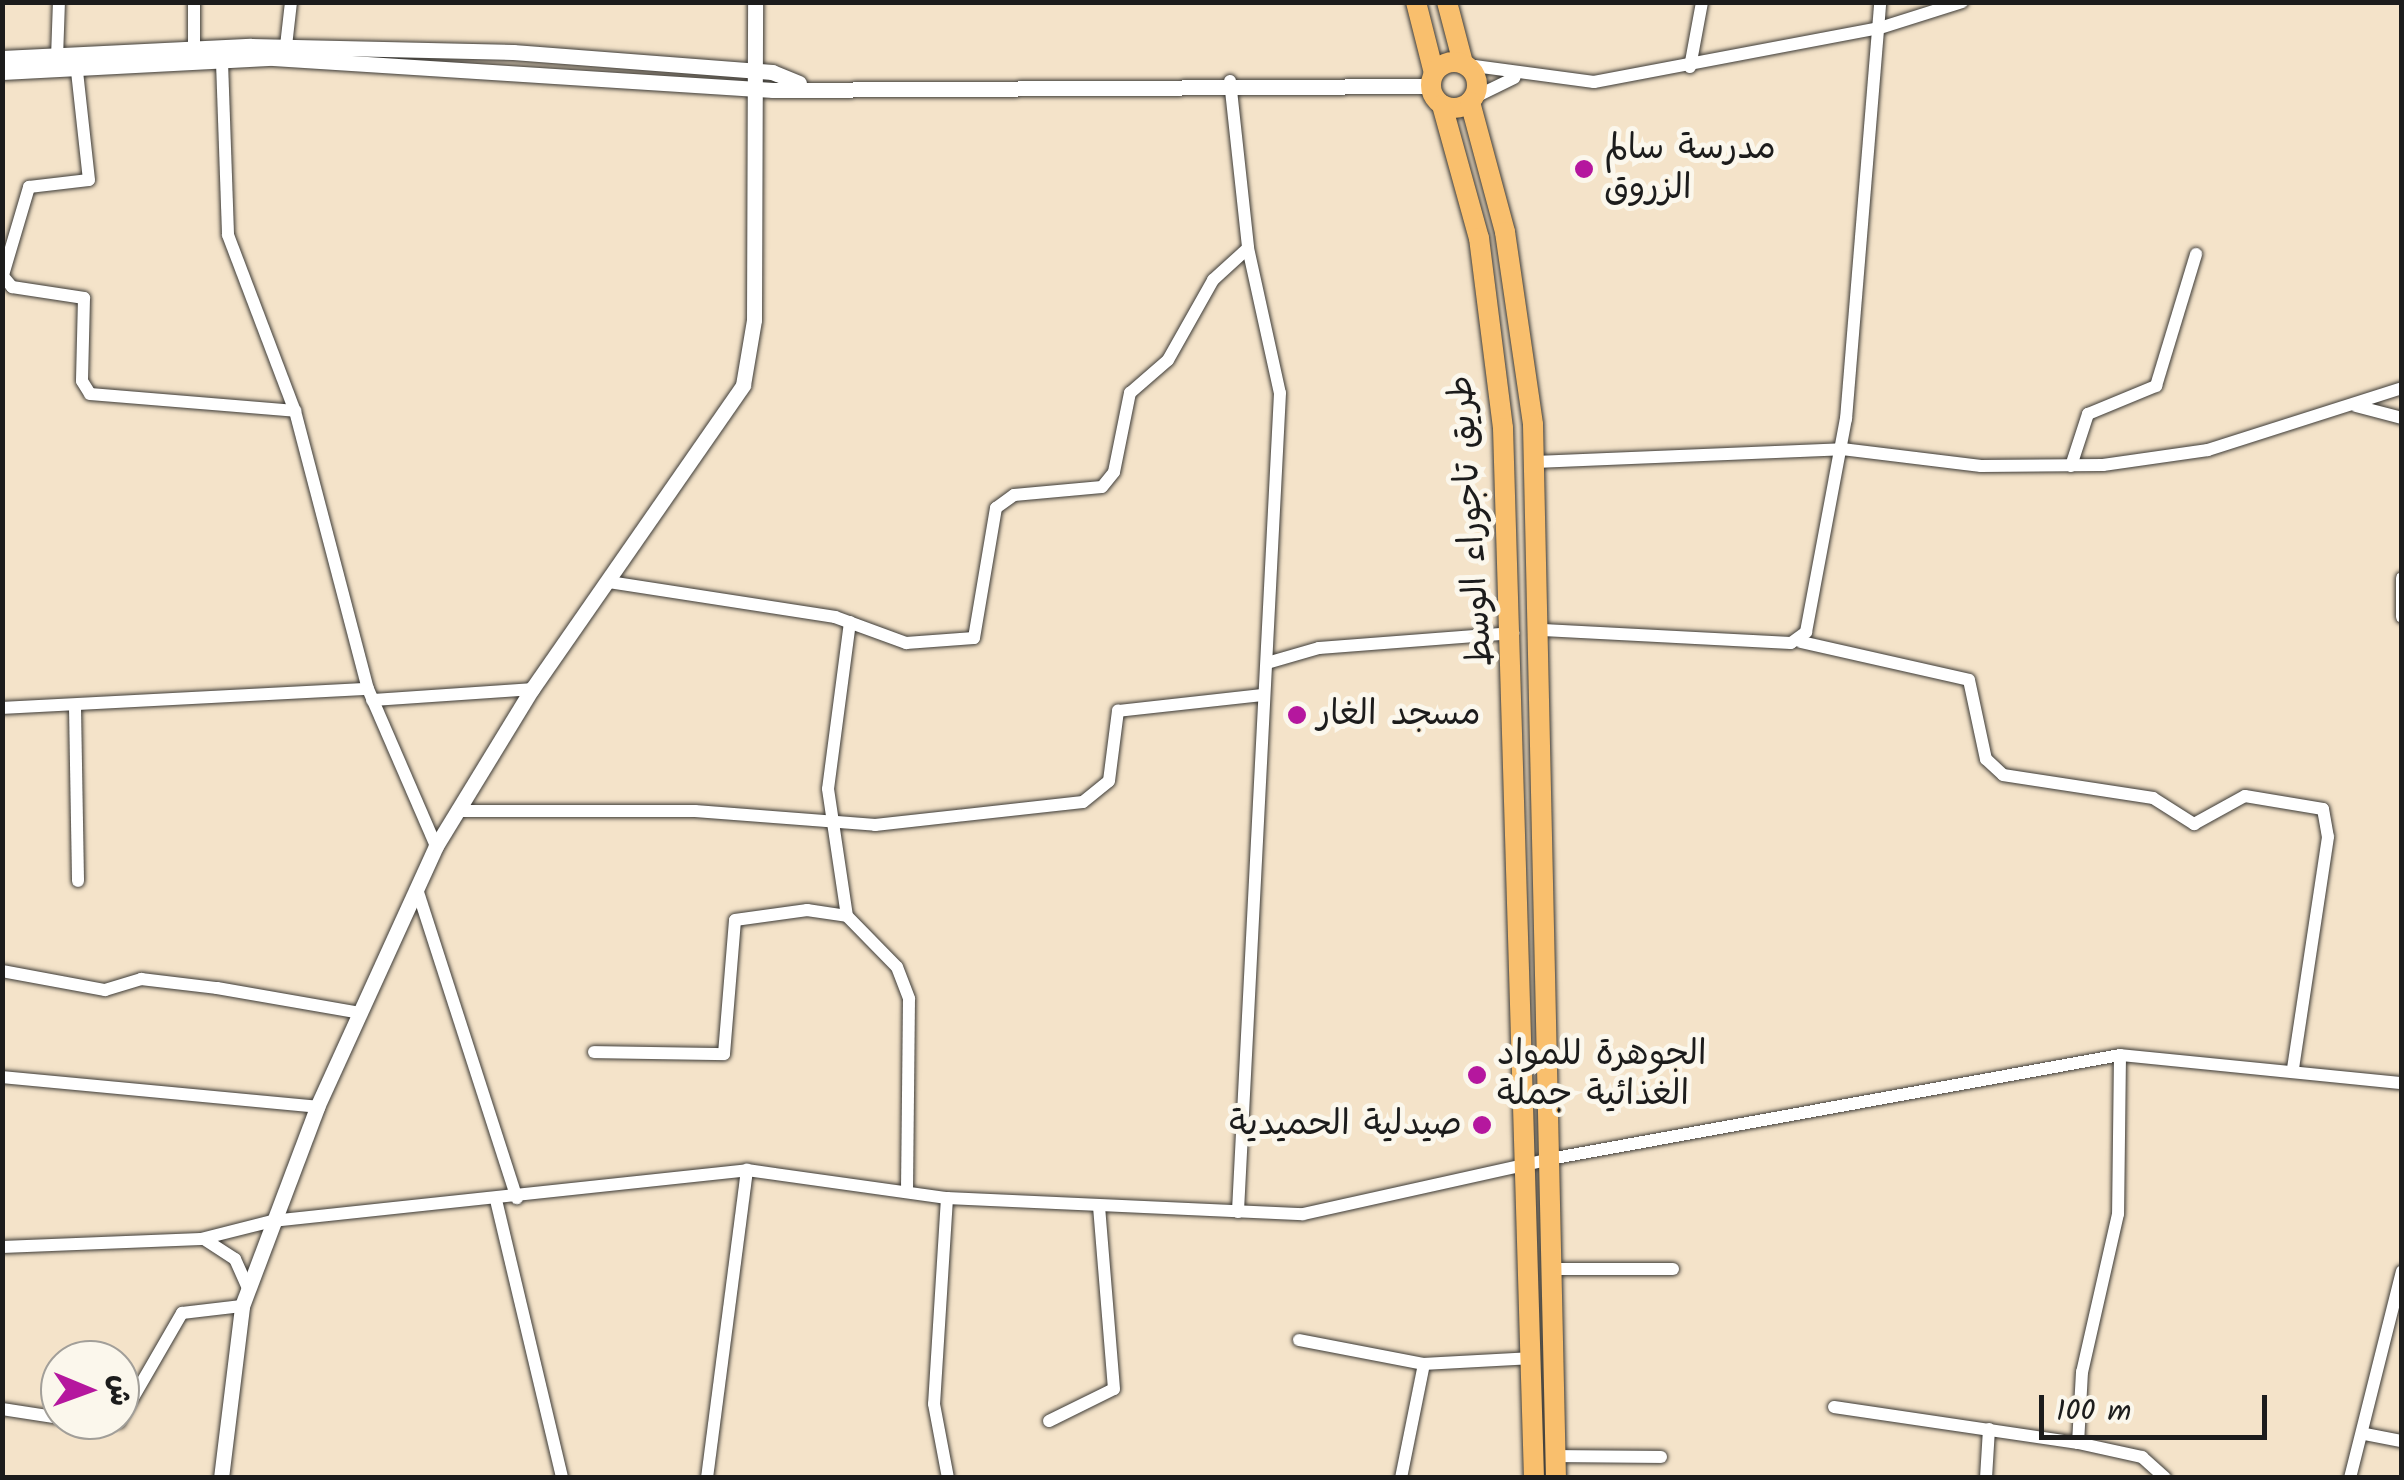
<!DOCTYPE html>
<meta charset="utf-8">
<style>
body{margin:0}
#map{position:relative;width:2404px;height:1480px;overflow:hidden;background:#f4e3c9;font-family:Kalam,"Playpen Sans Arabic",sans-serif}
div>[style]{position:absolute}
.roads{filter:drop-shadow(0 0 2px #3c3a36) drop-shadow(0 0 2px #3c3a36)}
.minor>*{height:12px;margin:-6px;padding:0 6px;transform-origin:6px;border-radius:6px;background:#fff}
.tertiary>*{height:15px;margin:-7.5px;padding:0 7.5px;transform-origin:7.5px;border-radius:7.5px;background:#fff}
.primary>*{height:20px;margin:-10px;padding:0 10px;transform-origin:10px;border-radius:10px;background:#f9bf6d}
.primary>.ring{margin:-10px;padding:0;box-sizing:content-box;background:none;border:20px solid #f9bf6d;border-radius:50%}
.dots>*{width:28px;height:28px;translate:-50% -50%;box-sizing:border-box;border:5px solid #fbf7ec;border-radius:50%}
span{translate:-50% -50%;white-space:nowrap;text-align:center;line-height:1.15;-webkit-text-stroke:10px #fbf7ec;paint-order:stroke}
.poi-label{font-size:35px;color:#1c1c1c}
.left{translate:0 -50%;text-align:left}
.right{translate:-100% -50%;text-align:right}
.street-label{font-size:35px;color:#1c1c1c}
.frame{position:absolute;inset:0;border:5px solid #1c1c1c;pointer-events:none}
.north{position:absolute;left:40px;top:1340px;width:100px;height:100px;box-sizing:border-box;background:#fbf7ec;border:2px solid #a29f99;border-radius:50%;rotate:91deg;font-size:28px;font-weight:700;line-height:40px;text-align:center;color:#1c1c1c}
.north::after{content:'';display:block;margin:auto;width:35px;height:45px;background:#b5179e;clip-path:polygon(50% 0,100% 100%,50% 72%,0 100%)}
.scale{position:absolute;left:2039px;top:1395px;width:228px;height:45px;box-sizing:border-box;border:5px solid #1c1c1c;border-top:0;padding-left:12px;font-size:30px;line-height:35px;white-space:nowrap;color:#1c1c1c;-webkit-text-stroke:8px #fbf7ec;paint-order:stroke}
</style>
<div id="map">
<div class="roads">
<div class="minor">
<i style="left:286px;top:46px;width:44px;rotate:-83.5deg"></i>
<i style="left:194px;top:48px;width:46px;rotate:-90deg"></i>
<i style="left:57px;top:58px;width:56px;rotate:-88deg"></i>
<i style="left:222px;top:62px;width:173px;rotate:88deg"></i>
<i style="left:228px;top:235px;width:188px;rotate:69.2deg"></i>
<i style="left:295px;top:411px;width:287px;rotate:75.3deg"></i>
<i style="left:368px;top:689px;width:171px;rotate:66.6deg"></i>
<i style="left:1467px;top:65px;width:128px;rotate:7.6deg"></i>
<i style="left:1594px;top:82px;width:291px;rotate:-10.7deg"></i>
<i style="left:1880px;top:28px;width:86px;rotate:-17.6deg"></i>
<i style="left:1690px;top:67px;width:66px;rotate:-79.5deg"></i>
<i style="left:1230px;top:81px;width:168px;rotate:83.8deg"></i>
<i style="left:1248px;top:248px;width:148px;rotate:77.6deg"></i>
<i style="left:1280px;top:393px;width:820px;rotate:92.94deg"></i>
<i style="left:1473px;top:98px;width:46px;rotate:-26deg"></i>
<i style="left:2px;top:275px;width:16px;rotate:50deg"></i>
<i style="left:12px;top:287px;width:73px;rotate:8.7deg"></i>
<i style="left:84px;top:298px;width:83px;rotate:91.4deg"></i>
<i style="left:82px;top:381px;width:15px;rotate:58deg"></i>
<i style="left:90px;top:394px;width:206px;rotate:4.7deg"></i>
<i style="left:3px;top:275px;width:92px;rotate:-73.5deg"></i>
<i style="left:29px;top:187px;width:60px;rotate:-6.7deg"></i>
<i style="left:89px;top:180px;width:109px;rotate:-96.3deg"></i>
<i style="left:2356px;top:406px;width:48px;rotate:14.6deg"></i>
<i style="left:1535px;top:462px;width:307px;rotate:-2.4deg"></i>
<i style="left:1842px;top:449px;width:140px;rotate:7deg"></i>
<i style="left:1981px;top:466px;width:122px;rotate:-0.5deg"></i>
<i style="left:2103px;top:465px;width:106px;rotate:-8.1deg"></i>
<i style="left:2208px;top:450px;width:204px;rotate:-17.7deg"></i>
<i style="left:2071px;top:466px;width:55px;rotate:-71.9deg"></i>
<i style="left:2088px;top:414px;width:74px;rotate:-22.4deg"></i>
<i style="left:2156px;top:386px;width:138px;rotate:-73.1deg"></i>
<i style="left:2402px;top:578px;width:39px;rotate:90deg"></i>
<i style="left:609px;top:582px;width:229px;rotate:8.8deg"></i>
<i style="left:835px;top:617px;width:76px;rotate:20.1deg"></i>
<i style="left:906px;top:643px;width:68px;rotate:-4.2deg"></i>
<i style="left:974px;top:638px;width:132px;rotate:-80.4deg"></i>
<i style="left:996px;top:508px;width:22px;rotate:-36deg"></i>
<i style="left:1014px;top:495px;width:88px;rotate:-5.2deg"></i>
<i style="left:1102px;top:487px;width:19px;rotate:-51deg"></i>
<i style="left:1114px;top:472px;width:81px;rotate:-78.6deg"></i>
<i style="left:1130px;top:393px;width:50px;rotate:-41deg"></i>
<i style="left:1168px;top:360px;width:92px;rotate:-60.6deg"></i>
<i style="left:1213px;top:280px;width:47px;rotate:-42.4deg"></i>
<i style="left:850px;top:622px;width:168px;rotate:97.5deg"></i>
<i style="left:828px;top:789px;width:128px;rotate:81.5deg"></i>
<i style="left:847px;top:916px;width:71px;rotate:45.6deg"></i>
<i style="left:897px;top:967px;width:34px;rotate:69deg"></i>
<i style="left:909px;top:999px;width:189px;rotate:90.6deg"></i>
<i style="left:1543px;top:630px;width:248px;rotate:3deg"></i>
<i style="left:1791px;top:643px;width:19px;rotate:-36deg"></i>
<i style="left:1806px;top:632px;width:217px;rotate:-79.4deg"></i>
<i style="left:1846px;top:419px;width:418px;rotate:-85.3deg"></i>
<i style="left:1801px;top:642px;width:172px;rotate:12.7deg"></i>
<i style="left:1969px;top:680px;width:81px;rotate:77.9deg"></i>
<i style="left:1986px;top:759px;width:23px;rotate:43deg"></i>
<i style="left:2003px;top:775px;width:152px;rotate:8.7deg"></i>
<i style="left:2153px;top:798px;width:49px;rotate:32.4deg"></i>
<i style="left:2194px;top:824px;width:58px;rotate:-28.8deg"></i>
<i style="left:2245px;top:796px;width:79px;rotate:9.5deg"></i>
<i style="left:2323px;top:809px;width:28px;rotate:80deg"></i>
<i style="left:2328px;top:837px;width:235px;rotate:98.6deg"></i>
<i style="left:1267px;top:663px;width:54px;rotate:-16.1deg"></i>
<i style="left:1319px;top:648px;width:195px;rotate:-4.4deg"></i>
<i style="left:372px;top:700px;width:160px;rotate:-3.9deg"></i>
<i style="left:75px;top:707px;width:174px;rotate:89deg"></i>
<i style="left:2px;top:708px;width:366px;rotate:-3deg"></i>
<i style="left:457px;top:811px;width:238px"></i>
<i style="left:695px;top:811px;width:181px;rotate:4.4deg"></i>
<i style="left:875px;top:825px;width:209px;rotate:-6.3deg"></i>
<i style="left:1083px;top:802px;width:33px;rotate:-39deg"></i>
<i style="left:1109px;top:781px;width:71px;rotate:-82.7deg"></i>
<i style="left:1118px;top:711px;width:146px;rotate:-6.3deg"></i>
<i style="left:417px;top:889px;width:325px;rotate:72.1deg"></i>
<i style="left:2px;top:971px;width:105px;rotate:10.5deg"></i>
<i style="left:105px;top:990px;width:38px;rotate:-17deg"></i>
<i style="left:141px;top:979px;width:77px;rotate:6.8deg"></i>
<i style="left:217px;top:988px;width:145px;rotate:9.9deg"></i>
<i style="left:594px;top:1052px;width:130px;rotate:0.9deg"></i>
<i style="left:724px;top:1054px;width:134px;rotate:-85.3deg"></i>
<i style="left:735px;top:920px;width:73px;rotate:-7.9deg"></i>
<i style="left:807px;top:910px;width:40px;rotate:8.5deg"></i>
<i style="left:2120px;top:1055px;width:159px;rotate:90.7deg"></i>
<i style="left:2118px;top:1214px;width:162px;rotate:102.8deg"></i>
<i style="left:2082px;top:1372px;width:71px;rotate:93.2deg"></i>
<i style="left:2078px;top:1443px;width:66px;rotate:12.3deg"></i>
<i style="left:2142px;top:1457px;width:31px;rotate:42deg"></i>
<i style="left:2px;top:1077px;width:316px;rotate:5.4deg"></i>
<i style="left:947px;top:1198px;width:206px;rotate:93.6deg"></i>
<i style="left:934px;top:1404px;width:75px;rotate:79.3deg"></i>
<i style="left:496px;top:1200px;width:286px;rotate:76.6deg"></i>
<i style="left:204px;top:1239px;width:37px;rotate:33deg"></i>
<i style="left:235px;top:1259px;width:32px;rotate:66deg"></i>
<i style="left:2px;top:1247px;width:199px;rotate:-2.3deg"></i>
<i style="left:201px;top:1239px;width:73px;rotate:-14.2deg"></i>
<i style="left:272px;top:1221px;width:478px;rotate:-6.1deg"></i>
<i style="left:747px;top:1170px;width:202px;rotate:8deg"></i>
<i style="left:947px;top:1198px;width:356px;rotate:2.6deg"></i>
<i style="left:1303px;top:1214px;width:258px;rotate:-12.5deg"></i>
<i style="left:1555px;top:1158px;width:574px;rotate:-10.33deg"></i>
<i style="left:2120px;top:1055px;width:283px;rotate:5.7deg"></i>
<i style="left:1555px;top:1269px;width:118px"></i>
<i style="left:1299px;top:1340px;width:127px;rotate:10.9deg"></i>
<i style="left:1834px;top:1407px;width:247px;rotate:8.4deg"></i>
<i style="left:2px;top:1409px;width:59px;rotate:8.8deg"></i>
<i style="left:75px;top:1420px;width:44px;rotate:2.6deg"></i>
<i style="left:119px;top:1422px;width:126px;rotate:-60deg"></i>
<i style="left:182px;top:1313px;width:60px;rotate:-6.7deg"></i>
<i style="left:1049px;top:1421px;width:72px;rotate:-26.2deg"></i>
<i style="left:1114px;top:1389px;width:182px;rotate:-94.7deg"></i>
<i style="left:2365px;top:1434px;width:38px;rotate:11deg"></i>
<i style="left:1556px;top:1456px;width:105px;rotate:0.5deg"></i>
<i style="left:707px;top:1478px;width:311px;rotate:-82.6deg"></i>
<i style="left:1401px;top:1478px;width:116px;rotate:-78.6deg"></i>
<i style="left:1424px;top:1364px;width:108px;rotate:-3.2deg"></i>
<i style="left:1986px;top:1478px;width:49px;rotate:-86.5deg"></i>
<i style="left:2350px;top:1478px;width:213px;rotate:-75.9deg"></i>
</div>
<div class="tertiary">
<i style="left:2px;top:58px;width:249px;rotate:-2.8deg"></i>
<i style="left:251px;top:46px;width:262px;rotate:1.3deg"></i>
<i style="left:513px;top:52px;width:260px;rotate:4.4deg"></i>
<i style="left:772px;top:72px;width:29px;rotate:22deg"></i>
<i style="left:2px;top:72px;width:271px;rotate:-3deg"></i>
<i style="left:273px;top:58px;width:501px;rotate:3.66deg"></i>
<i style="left:773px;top:90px;width:658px;rotate:-0.35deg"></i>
<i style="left:221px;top:1478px;width:173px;rotate:-83deg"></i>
<i style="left:242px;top:1306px;width:213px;rotate:-69.3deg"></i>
<i style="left:317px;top:1107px;width:287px;rotate:-65.5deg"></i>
<i style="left:436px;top:846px;width:184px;rotate:-58.6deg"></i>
<i style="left:532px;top:689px;width:370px;rotate:-55.2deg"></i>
<i style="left:743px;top:385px;width:66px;rotate:-80.4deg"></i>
<i style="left:754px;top:320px;width:318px;rotate:-89.8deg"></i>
</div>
<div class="primary">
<i style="left:1416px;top:2px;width:73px;rotate:75.8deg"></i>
<i style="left:1447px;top:2px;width:63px;rotate:75.3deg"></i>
<i class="ring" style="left:1431px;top:62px;width:26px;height:26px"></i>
<i style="left:1470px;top:102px;width:135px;rotate:74.9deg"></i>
<i style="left:1505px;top:232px;width:195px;rotate:81.7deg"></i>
<i style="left:1533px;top:425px;width:1053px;rotate:88.75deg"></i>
<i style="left:1442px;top:105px;width:138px;rotate:74.5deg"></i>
<i style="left:1479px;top:238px;width:192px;rotate:82.8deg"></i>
<i style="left:1503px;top:428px;width:1050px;rotate:88.31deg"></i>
</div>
</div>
<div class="dots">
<i style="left:1584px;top:169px;background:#b5179e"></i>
<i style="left:1297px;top:715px;background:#b5179e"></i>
<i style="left:1477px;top:1075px;background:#b5179e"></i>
<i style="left:1482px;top:1125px;background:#b5179e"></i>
</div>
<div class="poi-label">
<span class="left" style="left:1604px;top:169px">مدرسة سالم<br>الزروق</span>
<span class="left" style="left:1317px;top:715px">مسجد الغار</span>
<span class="left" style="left:1497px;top:1075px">الجوهرة للمواد<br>الغذائية جملة</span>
<span class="right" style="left:1462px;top:1125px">صيدلية الحميدية</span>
</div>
<div class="street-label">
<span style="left:1472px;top:521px;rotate:-94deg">طريق تاجوراء الوسط</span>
</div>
<div class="frame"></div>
<div class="north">ش</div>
<div class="scale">100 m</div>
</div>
